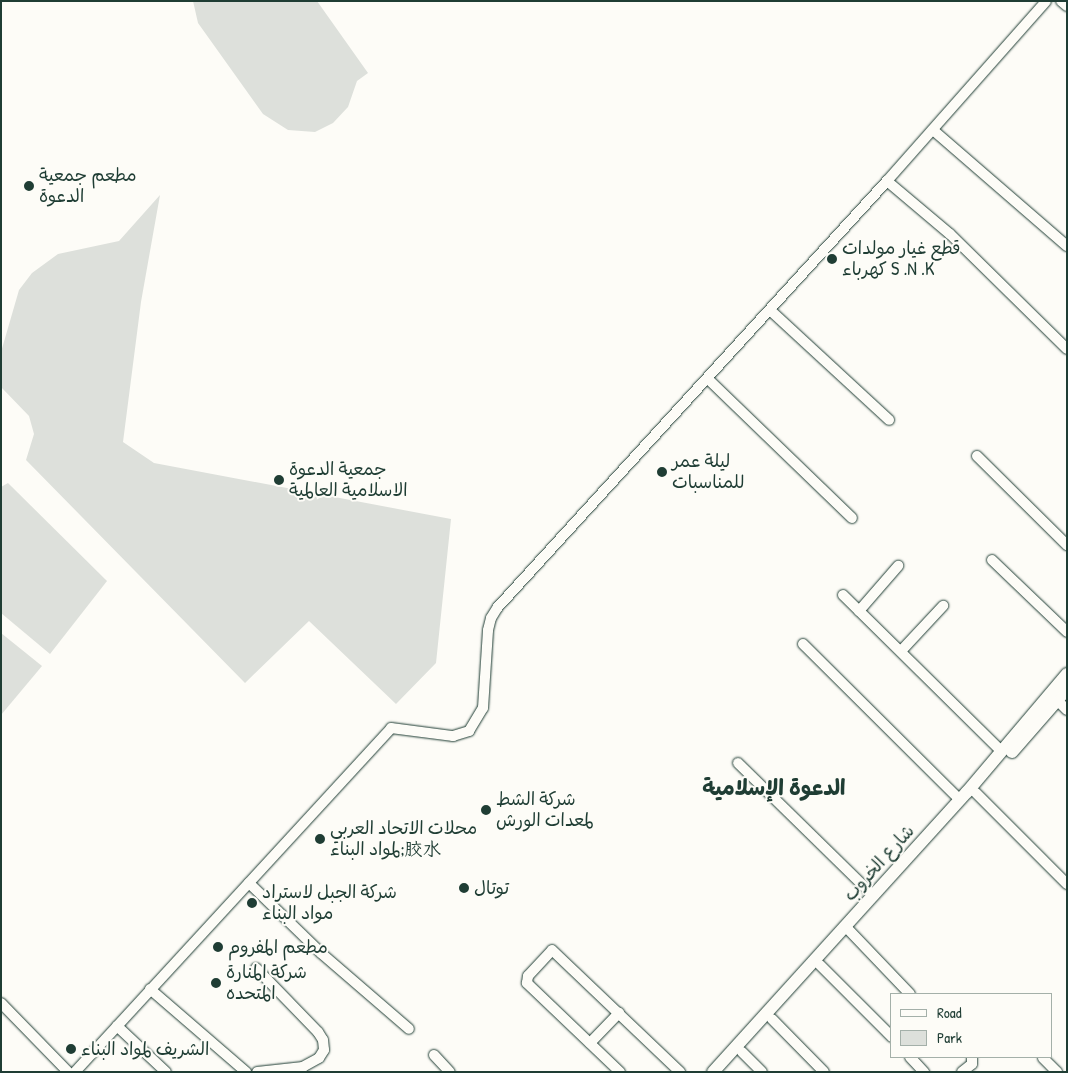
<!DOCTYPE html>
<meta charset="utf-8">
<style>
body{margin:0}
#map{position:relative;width:1068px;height:1073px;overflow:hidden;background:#fdfcf7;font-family:"Patrick Hand","Playpen Sans Arabic","LXGW WenKai TC",sans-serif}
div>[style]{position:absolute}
.green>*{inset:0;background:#dde0db}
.roads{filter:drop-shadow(0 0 1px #1f3d34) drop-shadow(0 0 1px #1f3d34)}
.minor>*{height:10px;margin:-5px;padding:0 5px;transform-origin:5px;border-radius:5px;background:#fdfcf7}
.major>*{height:12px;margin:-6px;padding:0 6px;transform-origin:6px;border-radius:6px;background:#fdfcf7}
.dots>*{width:14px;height:14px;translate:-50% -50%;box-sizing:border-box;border:2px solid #fdfcf7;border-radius:50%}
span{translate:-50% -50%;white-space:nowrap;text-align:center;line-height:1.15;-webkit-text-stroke:4px #fdfcf7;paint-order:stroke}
.poi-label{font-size:18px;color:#1f3d34}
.left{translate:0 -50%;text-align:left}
.street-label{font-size:18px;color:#1f3d34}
.district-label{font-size:22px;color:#1f3d34;font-weight:700}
.frame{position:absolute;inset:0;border:2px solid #1f3d34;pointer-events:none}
.legend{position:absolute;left:890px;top:993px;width:162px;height:65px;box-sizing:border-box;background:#fdfcf7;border:1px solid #a4b0a9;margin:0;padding:6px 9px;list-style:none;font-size:15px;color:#1f3d34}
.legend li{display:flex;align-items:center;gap:10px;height:25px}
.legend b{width:25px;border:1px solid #a4b0a9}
</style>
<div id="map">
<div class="green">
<i style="clip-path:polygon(193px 1px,317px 1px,368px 73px,357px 81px,348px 107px,333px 123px,315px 132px,288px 130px,263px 114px,198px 23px)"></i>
<i style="clip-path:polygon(160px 195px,141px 302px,123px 442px,154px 463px,451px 519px,436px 663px,396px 704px,309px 621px,245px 683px,26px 460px,34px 434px,29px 416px,1px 387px,1px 352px,19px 290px,32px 273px,58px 254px,119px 241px)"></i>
<i style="clip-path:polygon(8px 483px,107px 581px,50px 654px,1px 613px,1px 487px)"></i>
<i style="clip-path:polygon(1px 633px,42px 666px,1px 715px)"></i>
</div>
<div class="roads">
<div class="minor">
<i style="left:1061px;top:1px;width:8px;rotate:40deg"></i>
<i style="left:933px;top:130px;width:177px;rotate:40.9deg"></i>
<i style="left:887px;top:181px;width:82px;rotate:40.1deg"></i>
<i style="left:950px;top:234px;width:164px;rotate:44.5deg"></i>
<i style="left:770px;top:310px;width:162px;rotate:42.7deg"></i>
<i style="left:708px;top:379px;width:200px;rotate:44deg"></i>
<i style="left:977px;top:456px;width:127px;rotate:44.7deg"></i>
<i style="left:992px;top:560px;width:104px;rotate:43.8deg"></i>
<i style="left:843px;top:595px;width:222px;rotate:44.6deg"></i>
<i style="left:859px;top:611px;width:60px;rotate:-49.1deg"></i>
<i style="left:803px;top:644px;width:221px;rotate:44.8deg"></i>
<i style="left:901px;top:651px;width:62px;rotate:-47deg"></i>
<i style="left:1057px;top:700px;width:14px;rotate:45deg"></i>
<i style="left:738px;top:763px;width:189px;rotate:44.4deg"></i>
<i style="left:976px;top:793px;width:129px;rotate:45deg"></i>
<i style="left:249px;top:883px;width:100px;rotate:44.2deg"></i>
<i style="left:321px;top:953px;width:116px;rotate:40.8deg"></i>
<i style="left:845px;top:926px;width:94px;rotate:46.3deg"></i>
<i style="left:820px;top:965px;width:102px;rotate:45deg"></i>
<i style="left:256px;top:968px;width:89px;rotate:45.9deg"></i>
<i style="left:318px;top:1032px;width:9px;rotate:58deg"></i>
<i style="left:323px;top:1040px;width:10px;rotate:84deg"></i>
<i style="left:324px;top:1050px;width:9px;rotate:122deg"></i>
<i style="left:319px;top:1058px;width:18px;rotate:151deg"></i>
<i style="left:303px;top:1067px;width:46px;rotate:173.8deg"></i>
<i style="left:150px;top:989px;width:127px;rotate:40.8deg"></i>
<i style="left:1px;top:1003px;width:96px;rotate:45.8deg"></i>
<i style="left:772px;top:1019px;width:74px;rotate:45.5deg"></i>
<i style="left:117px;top:1026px;width:67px;rotate:43.2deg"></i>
<i style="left:590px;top:1043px;width:42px;rotate:-46deg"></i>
<i style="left:742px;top:1052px;width:28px;rotate:45deg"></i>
<i style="left:434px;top:1055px;width:23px;rotate:47deg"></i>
<i style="left:910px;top:1057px;width:21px;rotate:47deg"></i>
<i style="left:1043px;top:1058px;width:20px;rotate:45deg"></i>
<i style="left:75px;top:1072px;width:467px;rotate:-47.4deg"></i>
<i style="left:391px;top:728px;width:63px;rotate:7.4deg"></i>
<i style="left:453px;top:736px;width:17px;rotate:-17deg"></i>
<i style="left:469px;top:731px;width:27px;rotate:-59deg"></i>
<i style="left:483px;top:708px;width:78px;rotate:-86.3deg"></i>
<i style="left:488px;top:630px;width:12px;rotate:-76deg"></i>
<i style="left:491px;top:618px;width:13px;rotate:-58deg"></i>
<i style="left:498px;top:607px;width:577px;rotate:-47.6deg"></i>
<i style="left:887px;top:181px;width:240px;rotate:-48.5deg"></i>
<i style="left:620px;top:1072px;width:129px;rotate:-136.3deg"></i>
<i style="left:527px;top:983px;width:7px;rotate:-82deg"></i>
<i style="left:528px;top:976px;width:35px;rotate:-47deg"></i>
<i style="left:552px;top:950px;width:177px;rotate:43.6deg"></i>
<i style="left:962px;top:1072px;width:13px;rotate:-39deg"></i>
<i style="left:972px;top:1064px;width:7px;rotate:-90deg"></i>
</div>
<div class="major">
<i style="left:1012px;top:752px;width:84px;rotate:-48.9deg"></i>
<i style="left:713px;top:1072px;width:378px;rotate:-47.8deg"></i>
<i style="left:967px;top:792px;width:155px;rotate:-49.7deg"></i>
</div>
</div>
<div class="dots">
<i style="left:29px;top:186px;background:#1f3d34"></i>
<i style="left:832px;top:259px;background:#1f3d34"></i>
<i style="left:662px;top:472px;background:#1f3d34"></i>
<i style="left:279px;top:480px;background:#1f3d34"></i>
<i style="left:486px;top:810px;background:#1f3d34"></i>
<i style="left:320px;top:839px;background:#1f3d34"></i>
<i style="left:464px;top:888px;background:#1f3d34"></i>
<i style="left:252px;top:903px;background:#1f3d34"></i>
<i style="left:218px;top:947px;background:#1f3d34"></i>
<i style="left:216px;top:983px;background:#1f3d34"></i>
<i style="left:71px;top:1049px;background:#1f3d34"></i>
</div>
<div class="poi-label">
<span class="left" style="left:39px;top:186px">مطعم جمعية<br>الدعوة</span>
<span class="left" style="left:842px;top:259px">قطع غيار مولدات<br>كهرباء S .N .K</span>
<span class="left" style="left:672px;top:472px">ليلة عمر<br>للمناسبات</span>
<span class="left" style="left:289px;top:480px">جمعية الدعوة<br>الاسلامية العالمية</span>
<span class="left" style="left:496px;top:810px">شركة الشط<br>لمعدات الورش</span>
<span class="left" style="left:330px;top:839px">محلات الاتحاد العربي<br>لمواد البناء;胶水</span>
<span class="left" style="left:474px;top:888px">توتال</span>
<span class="left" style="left:262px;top:903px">شركة الجبل لاستراد<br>مواد البناء</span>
<span class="left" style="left:228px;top:947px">مطعم المفروم</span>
<span class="left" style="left:226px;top:983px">شركة المنارة<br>المتحده</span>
<span class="left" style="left:81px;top:1049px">الشريف لمواد البناء</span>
</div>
<div class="street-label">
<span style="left:879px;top:863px;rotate:-48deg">شارع الخروب</span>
</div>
<div class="district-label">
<span style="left:774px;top:788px">الدعوة الإسلامية</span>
</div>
<div class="frame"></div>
<ul class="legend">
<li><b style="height:6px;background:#fdfcf7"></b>Road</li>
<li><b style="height:14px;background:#dde0db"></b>Park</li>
</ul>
</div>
